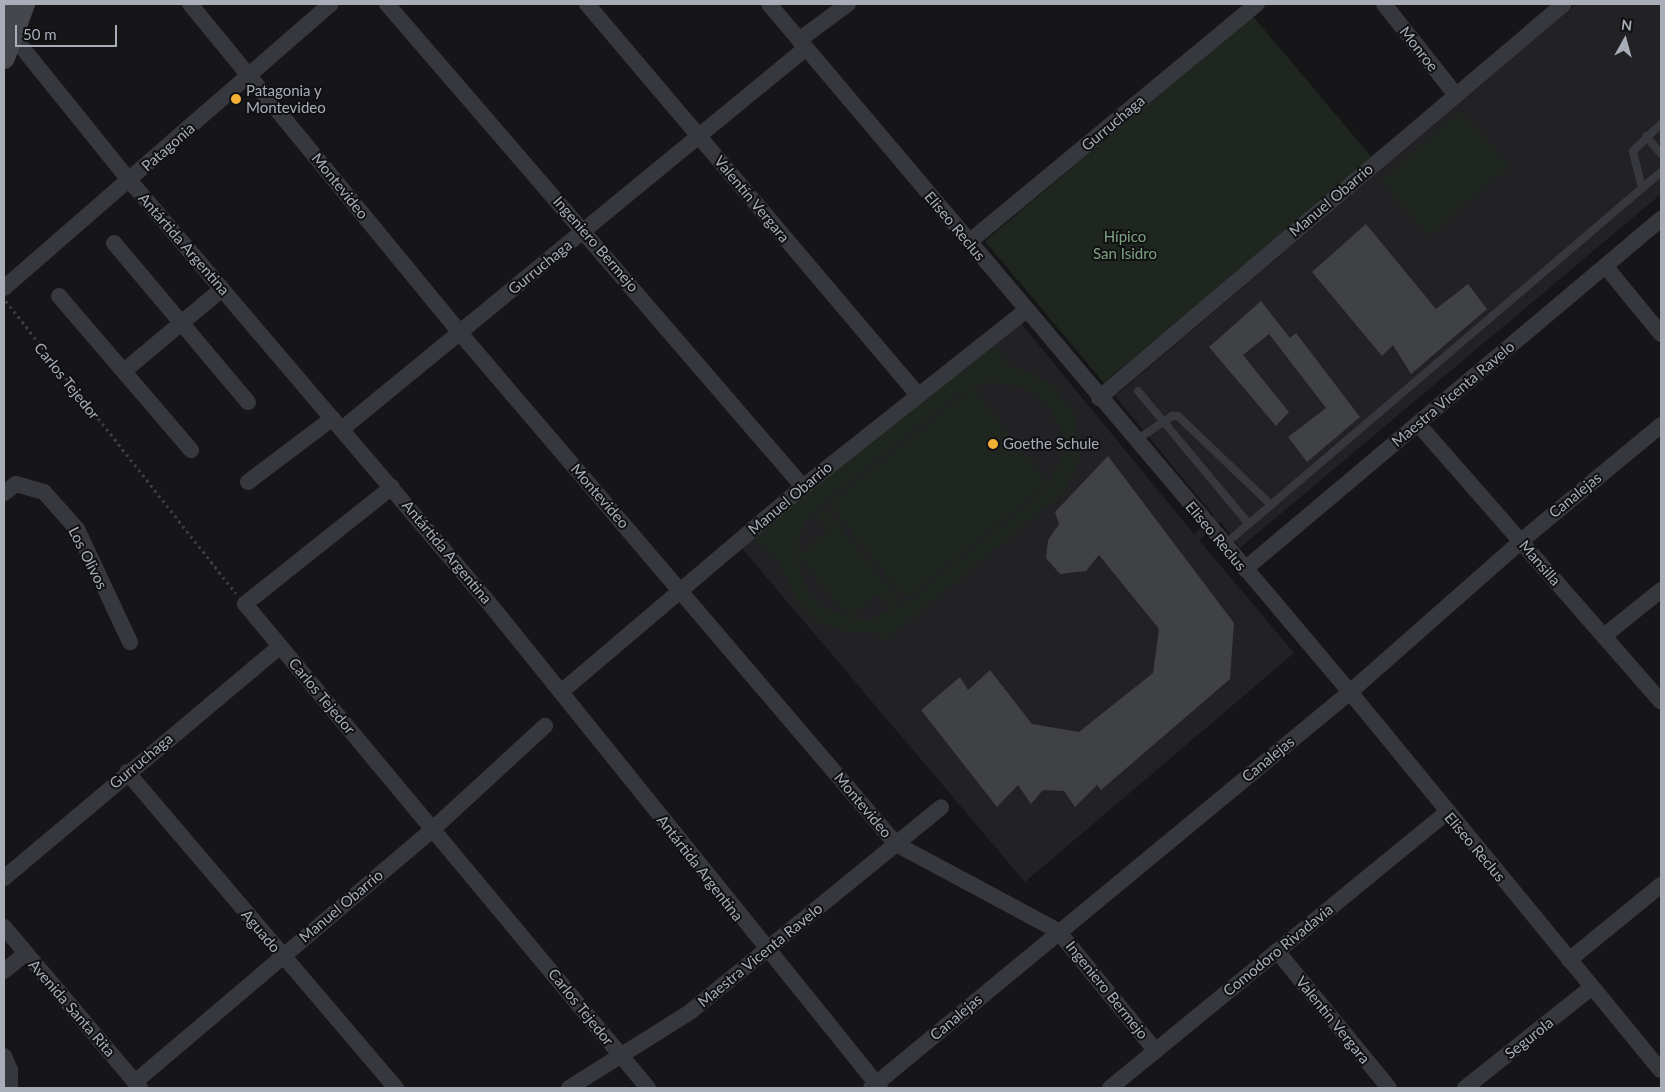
<!DOCTYPE html>
<meta charset="utf-8">
<style>
body{margin:0}
#map{position:relative;width:1665px;height:1092px;overflow:hidden;background:#161618;font-family:Lato,sans-serif}
div>[style]{position:absolute}
.built>*{inset:0;background:#222225}
.green>*{inset:0;background:#1e261f;transform-origin:0 0}
.building>*{inset:0;background:#404145}
.path>*{height:2.5px;margin-top:-1.25px;transform-origin:0;background:repeating-linear-gradient(90deg,#3d3f44 0 2.5px,transparent 0 6.5px)}
.service>*{height:8px;margin:-4px;padding:0 4px;transform-origin:4px;border-radius:4px;background:#37383d}
.minor>*{height:16px;margin:-8px;padding:0 8px;transform-origin:8px;border-radius:8px;background:#37383d}
.secondary>*{height:22px;margin:-11px;padding:0 11px;transform-origin:11px;border-radius:11px;background:#45474d}
.dots>*{width:14px;height:14px;translate:-50% -50%;box-sizing:border-box;border:2px solid #111113;border-radius:50%}
span{translate:-50% -50%;white-space:nowrap;text-align:center;line-height:1.15;-webkit-text-stroke:4px #111113;paint-order:stroke}
.street-label{font-size:15px;color:#a8adb8}
.poi-label{font-size:15px;color:#a8adb8}
.left{translate:0 -50%;text-align:left}
.park-label{font-size:15px;color:#7fa381}
.frame{position:absolute;inset:0;border:5px solid #a8adb8;pointer-events:none}
.north{position:absolute;left:1600px;top:15px;width:50px;height:50px;-webkit-text-stroke:4px #111113;paint-order:stroke;rotate:7deg;font-size:14px;font-weight:700;line-height:20px;text-align:center;color:#a8adb8}
.north::after{content:'';display:block;margin:auto;width:18px;height:22px;background:#a8adb8;clip-path:polygon(50% 0,100% 100%,50% 72%,0 100%)}
.scale{position:absolute;left:15px;top:25px;width:102px;height:22px;box-sizing:border-box;border:2px solid #a8adb8;border-top:0;padding-left:6px;font-size:15px;line-height:18px;white-space:nowrap;color:#a8adb8;-webkit-text-stroke:4px #111113;paint-order:stroke}
</style>
<div id="map">
<div class="built">
<i style="clip-path:polygon(1576px 4px,1661px 4px,1661px 194px,1240px 548px,1221px 522px,1199px 540px,1294px 653px,1025px 882px,740px 546px,1019px 321px,1194px 534px,1214px 516px,1115px 396px)"></i>
</div>
<div class="green">
<i style="left:1253px;top:16px;width:185px;height:350px;rotate:50deg"></i>
<i style="left:1461px;top:111px;width:73px;height:106px;rotate:49deg"></i>
<i style="clip-path:polygon(evenodd,993px 342px,1009px 366px,1025px 370px,1054px 386px,1073px 413px,1080px 444px,1078px 461px,1065px 491px,884px 641px,876px 631px,847px 632px,820px 622px,798px 603px,780px 564px,753px 536px,993px 342px,990px 382px,1025px 387px,1052px 410px,1061px 432px,1062px 456px,1047px 488px,905px 604px,871px 619px,849px 618px,881px 592px,830px 530px,798px 556px,849px 618px,825px 608px,808px 591px,798px 568px,798px 544px,806px 521px,823px 503px,957px 395px,990px 382px)"></i>
<i style="left:972px;top:388px;width:122px;height:184px;rotate:51deg"></i>
<i style="left:825px;top:508px;width:121px;height:11px;rotate:51deg"></i>
</div>
<div class="building">
<i style="clip-path:polygon(1366px 224px,1436px 309px,1468px 284px,1487px 309px,1411px 374px,1393px 345px,1382px 356px,1312px 272px)"></i>
<i style="clip-path:polygon(1261px 301px,1290px 338px,1296px 333px,1360px 417px,1307px 462px,1288px 437px,1326px 408px,1269px 334px,1243px 355px,1289px 412px,1276px 426px,1209px 347px)"></i>
<i style="clip-path:polygon(1108px 456px,1234px 623px,1230px 679px,1101px 790px,1097px 785px,1075px 807px,1064px 791px,1043px 790px,1031px 804px,1018px 785px,997px 807px,921px 710px,960px 677px,968px 690px,990px 670px,1032px 724px,1079px 732px,1153px 673px,1159px 629px,1099px 555px,1086px 571px,1060px 574px,1046px 558px,1048px 540px,1059px 524px,1055px 512px)"></i>
</div>
<div class="path">
<i style="left:6px;top:301px;width:372px;rotate:51.8deg"></i>
</div>
<div class="service">
<i style="left:1646px;top:136px;width:23px;rotate:50deg"></i>
<i style="left:1642px;top:188px;width:38px;rotate:-104deg"></i>
<i style="left:1633px;top:151px;width:39px;rotate:-44deg"></i>
<i style="left:1138px;top:391px;width:173px;rotate:50.2deg"></i>
<i style="left:1135px;top:441px;width:45px;rotate:-34deg"></i>
<i style="left:1172px;top:416px;width:6px"></i>
<i style="left:1178px;top:416px;width:129px;rotate:43.7deg"></i>
<i style="left:1271px;top:505px;width:513px;rotate:-40.49deg"></i>
<i style="left:1225px;top:544px;width:60px;rotate:-40.3deg"></i>
</div>
<div class="minor">
<i style="left:190px;top:4px;width:426px;rotate:50.6deg"></i>
<i style="left:460px;top:333px;width:672px;rotate:49.53deg"></i>
<i style="left:896px;top:844px;width:184px;rotate:28.2deg"></i>
<i style="left:1058px;top:931px;width:155px;rotate:50.8deg"></i>
<i style="left:387px;top:4px;width:637px;rotate:49.26deg"></i>
<i style="left:587px;top:4px;width:512px;rotate:49.75deg"></i>
<i style="left:769px;top:4px;width:901px;rotate:49.82deg"></i>
<i style="left:1350px;top:692px;width:489px;rotate:50.6deg"></i>
<i style="left:1384px;top:4px;width:115px;rotate:51.7deg"></i>
<i style="left:4px;top:25px;width:201px;rotate:51.1deg"></i>
<i style="left:130px;top:181px;width:554px;rotate:49.61deg"></i>
<i style="left:489px;top:603px;width:623px;rotate:51.12deg"></i>
<i style="left:799px;top:40px;width:61px;rotate:-36.3deg"></i>
<i style="left:969px;top:242px;width:374px;rotate:-39.6deg"></i>
<i style="left:114px;top:243px;width:208px;rotate:49.9deg"></i>
<i style="left:1606px;top:267px;width:87px;rotate:50.6deg"></i>
<i style="left:4px;top:288px;width:433px;rotate:-41deg"></i>
<i style="left:59px;top:296px;width:203px;rotate:49.4deg"></i>
<i style="left:124px;top:371px;width:128px;rotate:-39.9deg"></i>
<i style="left:1099px;top:398px;width:609px;rotate:-40.28deg"></i>
<i style="left:1418px;top:424px;width:369px;rotate:48.8deg"></i>
<i style="left:342px;top:429px;width:600px;rotate:-39.39deg"></i>
<i style="left:248px;top:482px;width:106px;rotate:-37deg"></i>
<i style="left:392px;top:487px;width:188px;rotate:141.5deg"></i>
<i style="left:245px;top:604px;width:630px;rotate:50.22deg"></i>
<i style="left:4px;top:493px;width:15px;rotate:-37deg"></i>
<i style="left:16px;top:484px;width:29px;rotate:16deg"></i>
<i style="left:44px;top:492px;width:50px;rotate:48.3deg"></i>
<i style="left:77px;top:529px;width:125px;rotate:64.9deg"></i>
<i style="left:1245px;top:569px;width:544px;rotate:-40.08deg"></i>
<i style="left:1604px;top:636px;width:73px;rotate:-38.9deg"></i>
<i style="left:561px;top:692px;width:317px;rotate:-40.3deg"></i>
<i style="left:803px;top:487px;width:283px;rotate:-38.4deg"></i>
<i style="left:127px;top:772px;width:415px;rotate:49.6deg"></i>
<i style="left:4px;top:878px;width:359px;rotate:-40deg"></i>
<i style="left:4px;top:927px;width:211px;rotate:49.8deg"></i>
<i style="left:1277px;top:951px;width:177px;rotate:50.7deg"></i>
<i style="left:1569px;top:960px;width:119px;rotate:-39.2deg"></i>
<i style="left:4px;top:971px;width:27px;rotate:-39deg"></i>
<i style="left:4px;top:1056px;width:15px;rotate:67deg"></i>
<i style="left:10px;top:1070px;width:18px;rotate:90deg"></i>
<i style="left:135px;top:1082px;width:392px;rotate:-40.3deg"></i>
<i style="left:434px;top:828px;width:151px;rotate:-42.6deg"></i>
<i style="left:569px;top:1088px;width:143px;rotate:-32.1deg"></i>
<i style="left:690px;top:1012px;width:324px;rotate:-39.2deg"></i>
<i style="left:871px;top:1088px;width:621px;rotate:-39.58deg"></i>
<i style="left:1350px;top:692px;width:228px;rotate:-41.4deg"></i>
<i style="left:1521px;top:541px;width:182px;rotate:-39.6deg"></i>
<i style="left:1110px;top:1088px;width:434px;rotate:-39.3deg"></i>
<i style="left:1465px;top:1088px;width:162px;rotate:-38.5deg"></i>
</div>
<div class="secondary">
<i style="left:4px;top:11px;width:8px;rotate:-67deg"></i>
<i style="left:4px;top:58px;width:58px;rotate:-69.7deg"></i>
</div>
<div class="dots">
<i style="left:236px;top:99px;background:#f2b134"></i>
<i style="left:993px;top:444px;background:#f2b134"></i>
</div>
<div class="street-label">
<span style="left:1419px;top:49px;rotate:52deg">Monroe</span>
<span style="left:1113px;top:123px;rotate:-40deg">Gurruchaga</span>
<span style="left:168px;top:147px;rotate:-41deg">Patagonia</span>
<span style="left:340px;top:186px;rotate:51deg">Montevideo</span>
<span style="left:752px;top:199px;rotate:50deg">Valentín Vergara</span>
<span style="left:1331px;top:200px;rotate:-40deg">Manuel Obarrio</span>
<span style="left:955px;top:226px;rotate:50deg">Eliseo Reclus</span>
<span style="left:184px;top:244px;rotate:49deg">Antártida Argentina</span>
<span style="left:596px;top:244px;rotate:49deg">Ingeniero Bermejo</span>
<span style="left:540px;top:267px;rotate:-39deg">Gurruchaga</span>
<span style="left:67px;top:381px;rotate:51deg">Carlos Tejedor</span>
<span style="left:1453px;top:394px;rotate:-40deg">Maestra Vicenta Ravelo</span>
<span style="left:1575px;top:495px;rotate:-39deg">Canalejas</span>
<span style="left:600px;top:496px;rotate:49deg">Montevideo</span>
<span style="left:790px;top:498px;rotate:-40deg">Manuel Obarrio</span>
<span style="left:1216px;top:536px;rotate:50deg">Eliseo Reclus</span>
<span style="left:447px;top:552px;rotate:50deg">Antártida Argentina</span>
<span style="left:88px;top:558px;rotate:63deg">Los Olivos</span>
<span style="left:1540px;top:563px;rotate:49deg">Mansilla</span>
<span style="left:322px;top:696px;rotate:50deg">Carlos Tejedor</span>
<span style="left:1268px;top:759px;rotate:-39deg">Canalejas</span>
<span style="left:141px;top:761px;rotate:-40deg">Gurruchaga</span>
<span style="left:863px;top:805px;rotate:50deg">Montevideo</span>
<span style="left:1475px;top:847px;rotate:50deg">Eliseo Reclus</span>
<span style="left:700px;top:868px;rotate:52deg">Antártida Argentina</span>
<span style="left:341px;top:906px;rotate:-40deg">Manuel Obarrio</span>
<span style="left:261px;top:931px;rotate:50deg">Aguado</span>
<span style="left:1278px;top:950px;rotate:-39deg">Comodoro Rivadavia</span>
<span style="left:760px;top:955px;rotate:-39deg">Maestra Vicenta Ravelo</span>
<span style="left:1107px;top:990px;rotate:51deg">Ingeniero Bermejo</span>
<span style="left:581px;top:1007px;rotate:51deg">Carlos Tejedor</span>
<span style="left:72px;top:1008px;rotate:49deg">Avenida Santa Rita</span>
<span style="left:956px;top:1017px;rotate:-40deg">Canalejas</span>
<span style="left:1333px;top:1020px;rotate:51deg">Valentín Vergara</span>
<span style="left:1529px;top:1038px;rotate:-38deg">Segurola</span>
</div>
<div class="poi-label">
<span class="left" style="left:246px;top:99px">Patagonia y<br>Montevideo</span>
<span class="left" style="left:1003px;top:444px">Goethe Schule</span>
</div>
<div class="park-label">
<span style="left:1125px;top:245px">Hípico<br>San Isidro</span>
</div>
<div class="frame"></div>
<div class="north">N</div>
<div class="scale">50 m</div>
</div>
